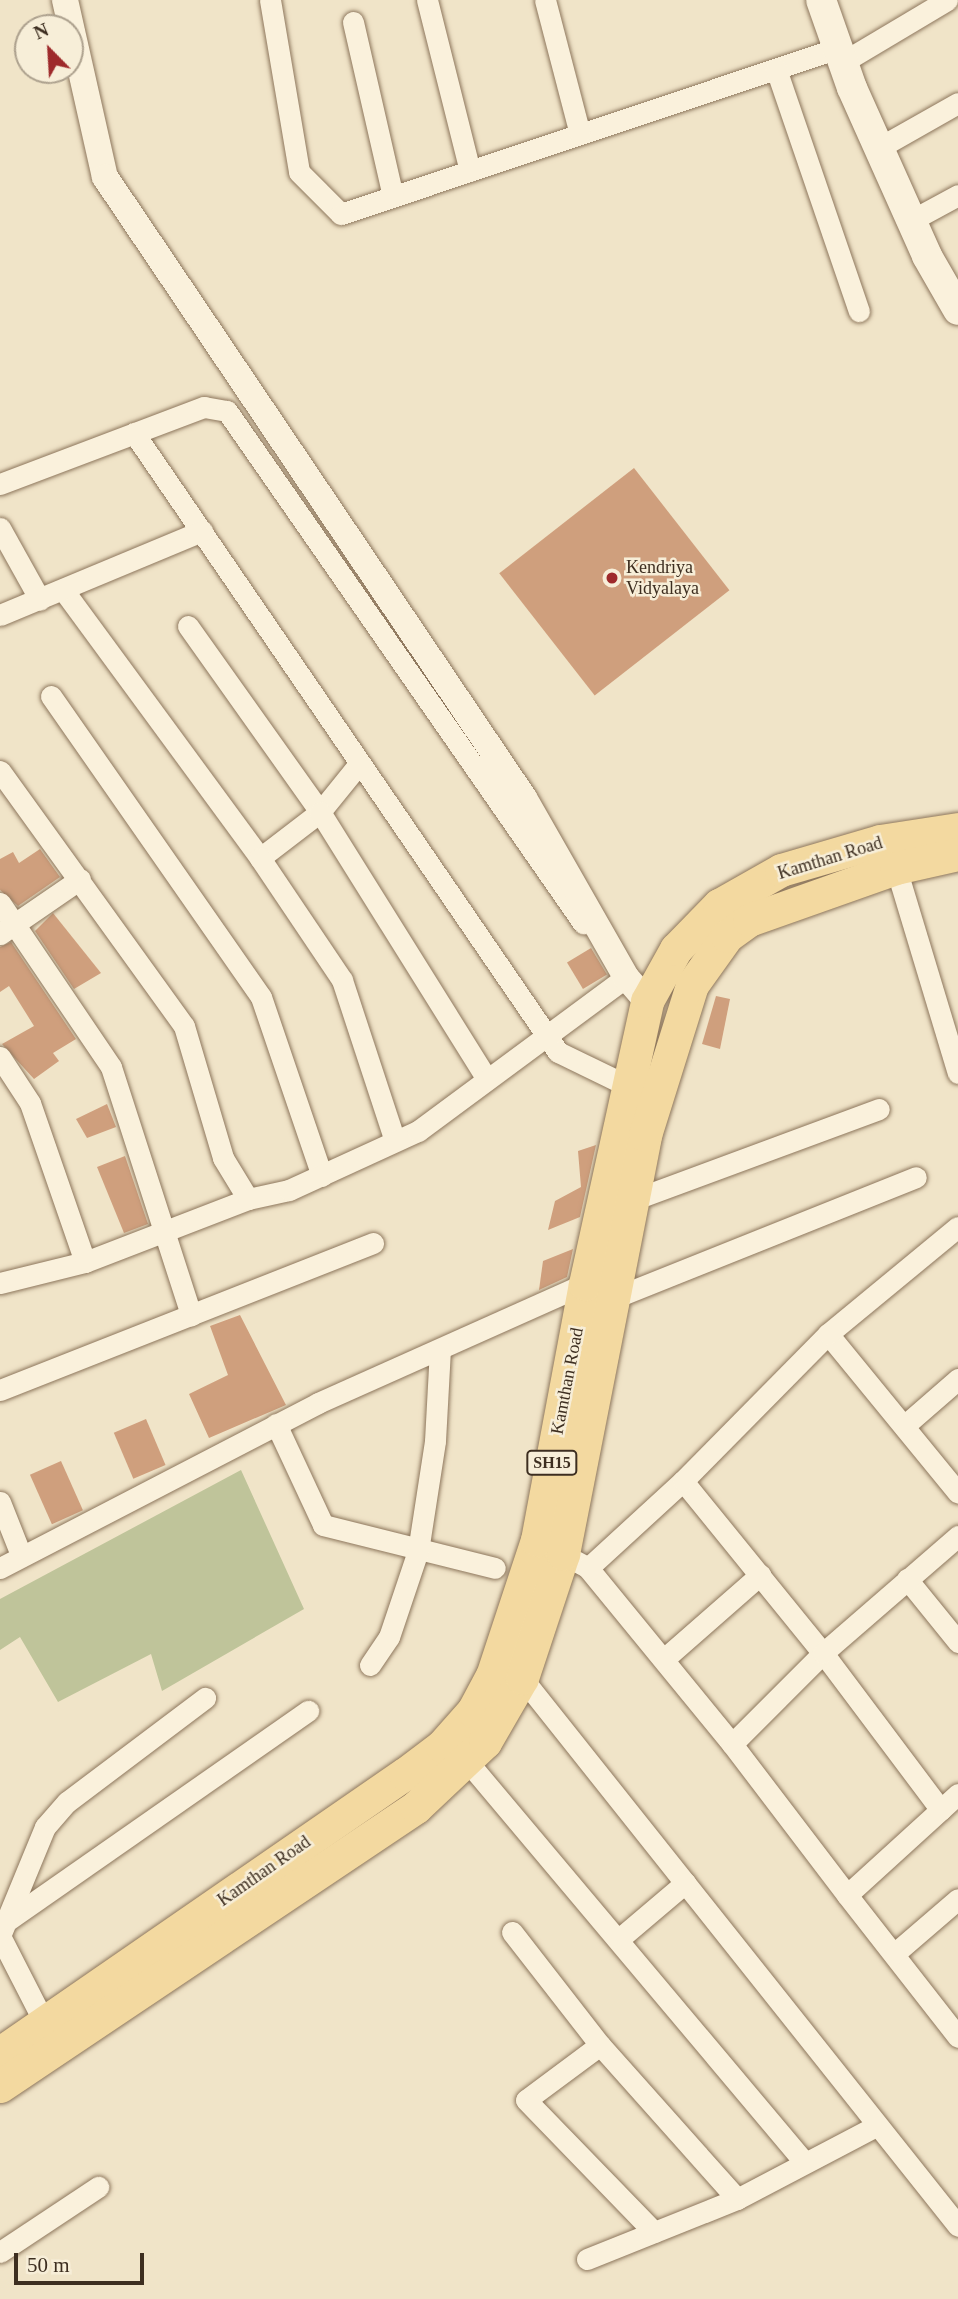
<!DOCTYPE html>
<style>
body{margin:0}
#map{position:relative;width:958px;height:2299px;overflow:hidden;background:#f0e4c8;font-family:Georgia,serif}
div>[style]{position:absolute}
.cemetery>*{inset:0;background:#bfc49a}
.building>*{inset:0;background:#cf9f7d;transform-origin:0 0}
.roads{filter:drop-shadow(0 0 2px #8d765c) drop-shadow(0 0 2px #8d765c)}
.minor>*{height:21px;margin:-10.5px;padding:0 10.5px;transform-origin:10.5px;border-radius:10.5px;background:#faf1dc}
.tertiary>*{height:26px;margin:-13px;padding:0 13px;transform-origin:13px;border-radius:13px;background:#faf1dc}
.secondary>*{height:30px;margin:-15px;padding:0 15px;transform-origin:15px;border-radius:15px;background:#faf1dc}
.primary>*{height:33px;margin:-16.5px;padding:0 16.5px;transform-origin:16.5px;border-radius:16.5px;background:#f3d9a0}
.dots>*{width:19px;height:19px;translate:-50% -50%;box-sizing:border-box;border:4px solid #f7eed8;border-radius:50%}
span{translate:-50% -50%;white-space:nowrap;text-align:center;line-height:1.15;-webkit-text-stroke:5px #f7eed8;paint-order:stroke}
.shield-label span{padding:2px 5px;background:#f7eed8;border:2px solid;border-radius:5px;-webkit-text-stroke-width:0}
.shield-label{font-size:16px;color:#3d2e20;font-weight:700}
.poi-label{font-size:18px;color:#3d2e20}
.left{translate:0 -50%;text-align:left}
.street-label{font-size:18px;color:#3d2e20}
.north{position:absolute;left:14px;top:14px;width:70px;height:70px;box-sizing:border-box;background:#f7eed8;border:2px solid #ada18e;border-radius:50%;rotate:336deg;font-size:19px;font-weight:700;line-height:28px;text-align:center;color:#3d2e20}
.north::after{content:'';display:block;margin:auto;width:24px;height:32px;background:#9e2a2b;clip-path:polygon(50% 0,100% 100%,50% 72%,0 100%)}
.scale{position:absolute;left:14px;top:2253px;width:130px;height:32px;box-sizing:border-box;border:4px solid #3d2e20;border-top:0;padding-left:9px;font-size:21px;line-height:24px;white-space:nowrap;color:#3d2e20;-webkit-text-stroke:5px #f7eed8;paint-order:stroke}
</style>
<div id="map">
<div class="cemetery">
<i style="clip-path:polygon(241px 1470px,304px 1609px,162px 1691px,151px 1654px,58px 1702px,20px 1637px,0 1650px,0 1599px)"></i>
</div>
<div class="building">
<i style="left:634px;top:468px;width:155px;height:171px;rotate:52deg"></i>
<i style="clip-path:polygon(40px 849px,60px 877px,18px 906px,0 890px,0 859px,13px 852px,19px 863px)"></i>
<i style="clip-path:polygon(53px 913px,101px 973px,74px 989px,35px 931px)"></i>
<i style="clip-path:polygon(11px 942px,76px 1039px,53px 1053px,59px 1061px,34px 1079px,2px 1044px,34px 1026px,9px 986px,0 992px,0 947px)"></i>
<i style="left:591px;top:948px;width:31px;height:28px;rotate:59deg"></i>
<i style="clip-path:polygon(716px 996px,730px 999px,720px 1049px,702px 1044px)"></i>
<i style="clip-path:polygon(107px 1104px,116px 1127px,87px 1138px,76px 1119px)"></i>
<i style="clip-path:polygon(596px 1145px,580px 1217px,548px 1230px,555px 1201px,581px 1187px,578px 1151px)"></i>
<i style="clip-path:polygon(125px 1156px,148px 1224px,124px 1233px,97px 1167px)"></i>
<i style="clip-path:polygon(573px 1249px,567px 1277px,539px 1290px,543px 1261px)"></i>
<i style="clip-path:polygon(240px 1315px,286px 1405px,209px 1438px,189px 1394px,228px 1375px,210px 1326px)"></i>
<i style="left:146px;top:1419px;width:50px;height:35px;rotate:67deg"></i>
<i style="left:61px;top:1461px;width:54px;height:34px;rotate:66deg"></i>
</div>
<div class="roads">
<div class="minor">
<i style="left:270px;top:0;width:174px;rotate:80.4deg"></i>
<i style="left:299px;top:172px;width:59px;rotate:45deg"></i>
<i style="left:341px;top:214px;width:524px;rotate:-18.47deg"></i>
<i style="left:427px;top:0;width:176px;rotate:75.9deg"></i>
<i style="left:545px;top:0;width:138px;rotate:75.4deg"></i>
<i style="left:353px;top:22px;width:179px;rotate:77.1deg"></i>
<i style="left:843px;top:62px;width:121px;rotate:-30.8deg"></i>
<i style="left:776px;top:69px;width:256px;rotate:71.1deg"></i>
<i style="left:882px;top:146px;width:87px;rotate:-29.5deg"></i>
<i style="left:912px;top:220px;width:52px;rotate:-28.5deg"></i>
<i style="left:134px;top:433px;width:750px;rotate:55.59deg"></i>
<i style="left:558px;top:1052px;width:76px;rotate:25.9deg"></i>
<i style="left:0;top:484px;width:218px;rotate:-20.7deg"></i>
<i style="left:204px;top:407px;width:23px;rotate:10deg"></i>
<i style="left:227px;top:411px;width:624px;rotate:55.19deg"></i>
<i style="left:0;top:528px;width:82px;rotate:60.9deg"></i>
<i style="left:64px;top:591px;width:331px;rotate:53.7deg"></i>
<i style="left:260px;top:858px;width:76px;rotate:-37.5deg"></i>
<i style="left:320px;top:812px;width:60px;rotate:-51deg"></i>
<i style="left:0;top:615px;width:219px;rotate:-22.6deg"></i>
<i style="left:188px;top:626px;width:228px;rotate:54.6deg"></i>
<i style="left:320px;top:812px;width:315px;rotate:58deg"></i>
<i style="left:51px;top:696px;width:367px;rotate:55.1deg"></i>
<i style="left:261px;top:997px;width:189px;rotate:71.2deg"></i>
<i style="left:0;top:771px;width:314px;rotate:54.2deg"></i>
<i style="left:184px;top:1026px;width:138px;rotate:73.5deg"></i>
<i style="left:223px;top:1158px;width:48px;rotate:58.6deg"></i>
<i style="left:260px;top:858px;width:147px;rotate:56.1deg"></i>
<i style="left:342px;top:980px;width:169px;rotate:71.8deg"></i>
<i style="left:896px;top:868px;width:214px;rotate:73.2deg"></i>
<i style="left:0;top:903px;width:198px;rotate:55.9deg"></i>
<i style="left:111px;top:1067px;width:261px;rotate:72.1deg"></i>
<i style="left:0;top:934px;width:97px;rotate:-34.5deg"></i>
<i style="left:0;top:1057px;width:55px;rotate:56.9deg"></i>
<i style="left:30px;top:1103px;width:168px;rotate:70.9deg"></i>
<i style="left:633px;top:1200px;width:262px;rotate:-20.3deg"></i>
<i style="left:0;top:1283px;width:88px;rotate:-13.9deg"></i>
<i style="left:85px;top:1262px;width:175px;rotate:-21.1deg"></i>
<i style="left:248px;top:1199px;width:42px;rotate:-12.4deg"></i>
<i style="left:289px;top:1190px;width:142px;rotate:-24.6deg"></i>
<i style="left:418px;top:1131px;width:259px;rotate:-36.5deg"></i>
<i style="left:614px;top:1298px;width:325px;rotate:-21.8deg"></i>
<i style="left:828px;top:1334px;width:205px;rotate:50.7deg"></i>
<i style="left:0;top:1390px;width:401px;rotate:-21.5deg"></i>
<i style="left:276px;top:1424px;width:111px;rotate:65deg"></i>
<i style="left:323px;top:1525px;width:177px;rotate:14deg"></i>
<i style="left:904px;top:1426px;width:72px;rotate:-41deg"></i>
<i style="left:683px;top:1481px;width:222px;rotate:50.9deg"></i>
<i style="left:823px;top:1653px;width:196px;rotate:53.1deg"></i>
<i style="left:0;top:1502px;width:57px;rotate:68.4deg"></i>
<i style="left:553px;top:1549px;width:40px;rotate:28deg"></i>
<i style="left:588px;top:1568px;width:227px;rotate:50.7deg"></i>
<i style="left:732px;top:1744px;width:190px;rotate:52.7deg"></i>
<i style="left:847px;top:1895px;width:150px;rotate:-42.3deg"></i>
<i style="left:0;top:1568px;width:358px;rotate:-27.4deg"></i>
<i style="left:318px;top:1403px;width:301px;rotate:-24.1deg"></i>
<i style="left:588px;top:1568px;width:129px;rotate:-42.5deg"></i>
<i style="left:683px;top:1481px;width:206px;rotate:-45.4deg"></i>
<i style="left:828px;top:1334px;width:168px;rotate:-39.5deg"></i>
<i style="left:907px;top:1579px;width:81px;rotate:51deg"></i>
<i style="left:664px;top:1659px;width:128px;rotate:-41.2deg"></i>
<i style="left:370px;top:1665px;width:34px;rotate:-56deg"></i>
<i style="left:389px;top:1637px;width:91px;rotate:-71.4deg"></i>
<i style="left:418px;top:1551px;width:111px;rotate:-81.2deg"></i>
<i style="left:435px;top:1441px;width:92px;rotate:-86.9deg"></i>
<i style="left:513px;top:1673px;width:10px;rotate:29deg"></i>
<i style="left:522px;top:1678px;width:700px;rotate:51.49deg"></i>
<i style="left:732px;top:1744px;width:129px;rotate:-45deg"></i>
<i style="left:823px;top:1653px;width:179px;rotate:-40.9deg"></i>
<i style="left:467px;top:1761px;width:525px;rotate:49.94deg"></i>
<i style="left:847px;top:1895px;width:180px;rotate:52deg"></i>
<i style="left:4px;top:1923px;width:371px;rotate:-34.9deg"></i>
<i style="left:512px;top:1932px;width:143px;rotate:52.1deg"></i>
<i style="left:600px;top:2045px;width:206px;rotate:48.3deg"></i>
<i style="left:619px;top:1939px;width:87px;rotate:-40.3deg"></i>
<i style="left:894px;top:1954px;width:84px;rotate:-40.7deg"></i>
<i style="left:44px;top:2022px;width:97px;rotate:-117.1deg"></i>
<i style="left:0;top:1936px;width:118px;rotate:-67.6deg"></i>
<i style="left:45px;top:1827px;width:33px;rotate:-49deg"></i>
<i style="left:67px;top:1802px;width:173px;rotate:-37deg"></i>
<i style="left:600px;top:2045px;width:92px;rotate:143.4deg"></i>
<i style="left:526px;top:2100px;width:184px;rotate:45.9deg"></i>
<i style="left:0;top:2252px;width:118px;rotate:-33.6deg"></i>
<i style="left:587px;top:2259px;width:162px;rotate:-21.8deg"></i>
<i style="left:737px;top:2199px;width:157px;rotate:-27.7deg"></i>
</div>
<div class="tertiary">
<i style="left:65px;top:0;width:181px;rotate:77.3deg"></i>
<i style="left:105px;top:177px;width:749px;rotate:55.99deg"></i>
<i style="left:524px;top:798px;width:206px;rotate:60.3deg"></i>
<i style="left:626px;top:977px;width:32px;rotate:49deg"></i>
</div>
<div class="secondary">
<i style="left:821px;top:0;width:93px;rotate:70.6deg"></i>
<i style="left:852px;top:88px;width:184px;rotate:65.9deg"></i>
<i style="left:927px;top:256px;width:62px;rotate:60.1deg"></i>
</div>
<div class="primary">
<i style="left:0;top:2053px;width:492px;rotate:-34.6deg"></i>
<i style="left:405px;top:1774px;width:46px;rotate:-37.1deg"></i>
<i style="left:442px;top:1746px;width:47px;rotate:-48.5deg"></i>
<i style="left:473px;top:1711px;width:40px;rotate:-62deg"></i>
<i style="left:492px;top:1676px;width:143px;rotate:-71.7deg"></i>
<i style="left:537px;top:1540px;width:260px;rotate:-79.4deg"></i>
<i style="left:585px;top:1284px;width:290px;rotate:-77.6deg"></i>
<i style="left:647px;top:1001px;width:60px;rotate:-60.9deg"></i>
<i style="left:676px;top:949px;width:62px;rotate:-45.7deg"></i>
<i style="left:719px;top:905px;width:71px;rotate:-29.4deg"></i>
<i style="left:781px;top:870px;width:103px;rotate:-16.3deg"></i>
<i style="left:880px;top:841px;width:79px;rotate:-8.7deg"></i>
<i style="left:0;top:2086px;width:501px;rotate:-33.85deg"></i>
<i style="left:416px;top:1807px;width:95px;rotate:-43.3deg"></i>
<i style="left:485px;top:1742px;width:74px;rotate:-60deg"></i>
<i style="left:522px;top:1678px;width:131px;rotate:-71.7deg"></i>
<i style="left:563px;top:1554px;width:427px;rotate:-78.9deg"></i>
<i style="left:645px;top:1135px;width:157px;rotate:-72.6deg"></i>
<i style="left:692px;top:985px;width:60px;rotate:-54.5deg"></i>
<i style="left:727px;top:936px;width:27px;rotate:-36deg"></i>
<i style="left:749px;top:920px;width:156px;rotate:-19.5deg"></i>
<i style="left:896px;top:868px;width:64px;rotate:-12.7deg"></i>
</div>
</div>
<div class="dots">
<i style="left:612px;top:578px;background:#9e2a2b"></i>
</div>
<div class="shield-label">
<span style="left:552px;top:1463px">SH15</span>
</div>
<div class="poi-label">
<span class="left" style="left:626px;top:578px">Kendriya<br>Vidyalaya</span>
</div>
<div class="street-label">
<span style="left:830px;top:858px;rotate:-17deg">Kamthan Road</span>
<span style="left:567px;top:1381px;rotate:-79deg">Kamthan Road</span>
<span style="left:264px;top:1871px;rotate:-35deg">Kamthan Road</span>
</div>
<div class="north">N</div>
<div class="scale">50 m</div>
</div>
